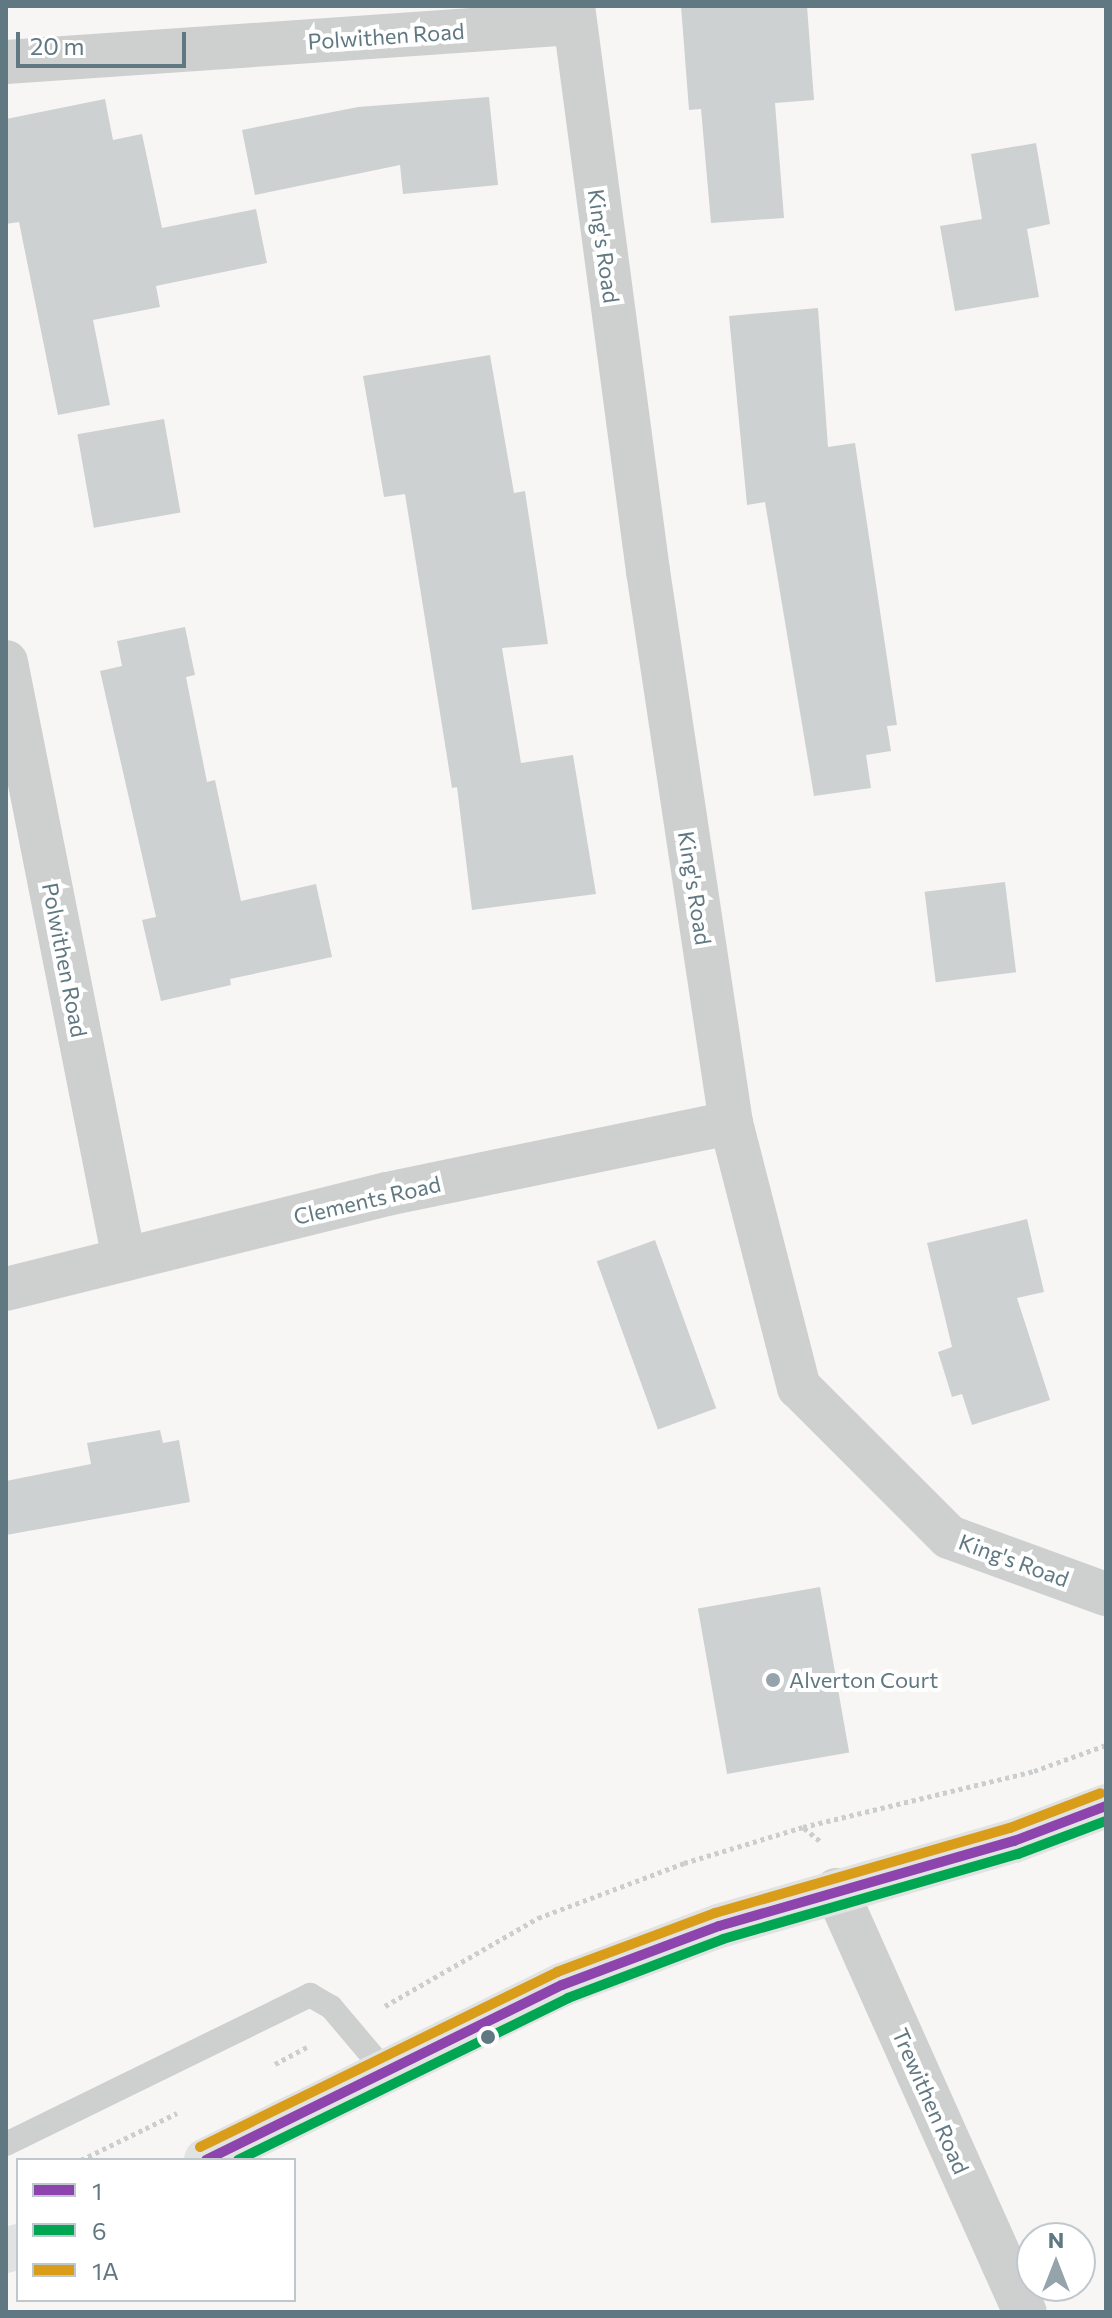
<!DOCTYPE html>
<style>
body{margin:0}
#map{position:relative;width:1112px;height:2318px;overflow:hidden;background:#f7f6f5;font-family:Commissioner,sans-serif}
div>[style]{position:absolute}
.building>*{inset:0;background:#ced1d1;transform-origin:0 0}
.path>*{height:5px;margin-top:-2.5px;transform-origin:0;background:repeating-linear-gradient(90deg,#cccdce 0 4px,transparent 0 8px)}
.lane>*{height:24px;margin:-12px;padding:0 12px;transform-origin:12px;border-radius:12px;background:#ced0d0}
.street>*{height:44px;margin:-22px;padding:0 22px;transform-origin:22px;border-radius:22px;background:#ced0d0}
.secondary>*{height:44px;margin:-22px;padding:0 22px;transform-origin:22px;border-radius:22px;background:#e1e2e2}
.bus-1>*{height:10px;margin:-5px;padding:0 5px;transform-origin:5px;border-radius:5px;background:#8e44ad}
.bus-2>*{height:10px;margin:-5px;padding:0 5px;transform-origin:5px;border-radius:5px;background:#00a651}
.bus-3>*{height:10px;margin:-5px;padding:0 5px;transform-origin:5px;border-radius:5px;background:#d99d1a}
.dots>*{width:22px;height:22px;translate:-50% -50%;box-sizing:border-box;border:4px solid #fff;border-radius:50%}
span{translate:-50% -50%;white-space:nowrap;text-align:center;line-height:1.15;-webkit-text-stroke:8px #fff;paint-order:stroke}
.street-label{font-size:22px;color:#607881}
.poi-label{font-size:22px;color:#607881}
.left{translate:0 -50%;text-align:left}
.frame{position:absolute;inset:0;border:8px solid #607881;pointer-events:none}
.legend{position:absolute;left:16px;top:2158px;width:280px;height:144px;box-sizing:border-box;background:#fff;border:2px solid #bfc9cd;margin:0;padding:10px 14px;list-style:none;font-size:24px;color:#607881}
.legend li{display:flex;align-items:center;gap:16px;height:40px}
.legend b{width:40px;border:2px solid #bfc9cd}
.north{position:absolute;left:1016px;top:2222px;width:80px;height:80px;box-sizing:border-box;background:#fff;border:2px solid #bfc9cd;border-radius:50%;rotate:0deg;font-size:22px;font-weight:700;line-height:32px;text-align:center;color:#607881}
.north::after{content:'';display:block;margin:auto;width:28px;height:36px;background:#95a4aa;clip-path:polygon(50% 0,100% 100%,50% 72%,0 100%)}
.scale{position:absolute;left:16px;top:32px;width:170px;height:36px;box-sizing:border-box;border:4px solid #607881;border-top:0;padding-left:10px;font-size:24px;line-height:28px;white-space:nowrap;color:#607881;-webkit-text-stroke:6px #fff;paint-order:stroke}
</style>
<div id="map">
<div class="building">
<i style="clip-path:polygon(681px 6px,807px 6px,814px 100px,775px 103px,784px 218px,711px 223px,701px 109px,689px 110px)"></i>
<i style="clip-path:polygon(489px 97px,498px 185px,403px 194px,400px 165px,255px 195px,242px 130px,358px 107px)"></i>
<i style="clip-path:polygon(105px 99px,113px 140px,142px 134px,162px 228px,256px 209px,267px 263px,156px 286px,160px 307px,93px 320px,110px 405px,58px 415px,19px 222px,6px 224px,6px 119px)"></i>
<i style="clip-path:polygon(1036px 143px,1050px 224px,1027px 229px,1039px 297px,955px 311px,940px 226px,982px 219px,971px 154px)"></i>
<i style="clip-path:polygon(818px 308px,828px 447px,855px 443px,897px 725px,887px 726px,891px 751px,866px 755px,871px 788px,814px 796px,765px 502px,747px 505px,729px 316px)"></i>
<i style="clip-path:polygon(490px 355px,514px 493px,525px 491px,548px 644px,502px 648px,521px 763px,573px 755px,596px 894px,472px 910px,457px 787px,452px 788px,405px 494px,384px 497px,363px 376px)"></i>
<i style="left:164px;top:419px;width:95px;height:88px;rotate:80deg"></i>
<i style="clip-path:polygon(185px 627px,195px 675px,186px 677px,207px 782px,215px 780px,241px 901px,316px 884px,332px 957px,230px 979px,231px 985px,161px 1001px,142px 920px,156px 917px,100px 671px,122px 666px,117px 641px)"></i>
<i style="left:1005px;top:882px;width:91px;height:81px;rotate:83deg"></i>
<i style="clip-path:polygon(1027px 1219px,1044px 1292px,1017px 1298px,1050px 1400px,972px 1425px,962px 1394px,952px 1397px,938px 1352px,952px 1347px,927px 1243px)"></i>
<i style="left:655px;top:1240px;width:179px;height:62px;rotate:70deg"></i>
<i style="clip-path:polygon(160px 1430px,163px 1443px,179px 1440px,190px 1502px,6px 1535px,6px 1481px,91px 1464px,87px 1443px)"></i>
<i style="left:820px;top:1587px;width:168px;height:124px;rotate:80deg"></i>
</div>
<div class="path">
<i style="left:804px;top:1828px;width:22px;rotate:39deg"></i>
<i style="left:385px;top:2006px;width:177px;rotate:-29.9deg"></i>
<i style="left:538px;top:1918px;width:156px;rotate:-20.6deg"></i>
<i style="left:684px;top:1863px;width:124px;rotate:-16.8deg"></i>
<i style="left:803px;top:1827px;width:238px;rotate:-13.6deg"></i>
<i style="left:1034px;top:1771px;width:77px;rotate:-19.9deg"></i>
<i style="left:275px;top:2064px;width:38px;rotate:-28deg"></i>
<i style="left:81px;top:2160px;width:107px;rotate:-26.1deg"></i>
</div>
<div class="lane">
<i style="left:6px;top:2144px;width:339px;rotate:-26.1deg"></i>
<i style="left:310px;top:1995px;width:24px;rotate:30deg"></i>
<i style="left:331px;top:2007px;width:85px;rotate:49.8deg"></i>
</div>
<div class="street">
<i style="left:573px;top:6px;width:570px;rotate:82.44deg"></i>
<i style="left:648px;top:571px;width:558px;rotate:81.45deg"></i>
<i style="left:731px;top:1123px;width:273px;rotate:75.6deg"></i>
<i style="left:799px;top:1387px;width:212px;rotate:45deg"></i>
<i style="left:949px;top:1537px;width:167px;rotate:20deg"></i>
<i style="left:6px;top:62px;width:569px;rotate:-3.93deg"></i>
<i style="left:6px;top:662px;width:609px;rotate:78.82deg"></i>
<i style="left:6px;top:1289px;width:393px;rotate:-14deg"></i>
<i style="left:387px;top:1194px;width:351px;rotate:-11.7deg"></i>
<i style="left:836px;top:1890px;width:462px;rotate:65.9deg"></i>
</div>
<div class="secondary">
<i style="left:206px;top:2160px;width:397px;rotate:-26.2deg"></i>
<i style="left:562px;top:1985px;width:168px;rotate:-20.6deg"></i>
<i style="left:719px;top:1926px;width:307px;rotate:-16.1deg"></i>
<i style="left:1014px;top:1841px;width:98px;rotate:-20.8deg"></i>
<i style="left:6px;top:2251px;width:13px;rotate:-23deg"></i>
</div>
<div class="bus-1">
<i style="left:206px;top:2160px;width:397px;rotate:-26.2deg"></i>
<i style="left:562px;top:1985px;width:168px;rotate:-20.6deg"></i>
<i style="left:719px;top:1926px;width:307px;rotate:-16.1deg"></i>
<i style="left:1014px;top:1841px;width:98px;rotate:-20.8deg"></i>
</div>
<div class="bus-2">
<i style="left:238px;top:2160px;width:368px;rotate:-26.1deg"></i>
<i style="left:568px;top:1998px;width:166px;rotate:-20.8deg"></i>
<i style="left:723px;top:1939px;width:307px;rotate:-16.1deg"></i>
<i style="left:1018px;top:1854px;width:94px;rotate:-20.6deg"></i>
</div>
<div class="bus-3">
<i style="left:200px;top:2147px;width:398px;rotate:-26.1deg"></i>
<i style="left:557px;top:1972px;width:169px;rotate:-20.5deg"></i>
<i style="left:715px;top:1913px;width:307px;rotate:-16.1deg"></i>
<i style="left:1010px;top:1828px;width:97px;rotate:-21deg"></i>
</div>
<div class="dots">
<i style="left:773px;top:1680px;background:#95a4aa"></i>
<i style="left:488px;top:2037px;background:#607881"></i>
</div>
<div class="street-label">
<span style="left:386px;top:36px;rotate:-4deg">Polwithen Road</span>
<span style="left:604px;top:246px;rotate:82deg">King's Road</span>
<span style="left:695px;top:888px;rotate:81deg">King's Road</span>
<span style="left:65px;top:960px;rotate:79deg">Polwithen Road</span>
<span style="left:367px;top:1200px;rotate:-13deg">Clements Road</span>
<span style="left:1014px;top:1560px;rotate:20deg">King's Road</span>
<span style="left:931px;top:2101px;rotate:66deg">Trewithen Road</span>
</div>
<div class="poi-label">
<span class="left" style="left:789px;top:1680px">Alverton Court</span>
</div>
<div class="frame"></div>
<ul class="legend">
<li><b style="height:10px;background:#8e44ad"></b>1</li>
<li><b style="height:10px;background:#00a651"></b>6</li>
<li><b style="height:10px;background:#d99d1a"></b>1A</li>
</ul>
<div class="north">N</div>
<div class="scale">20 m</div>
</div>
